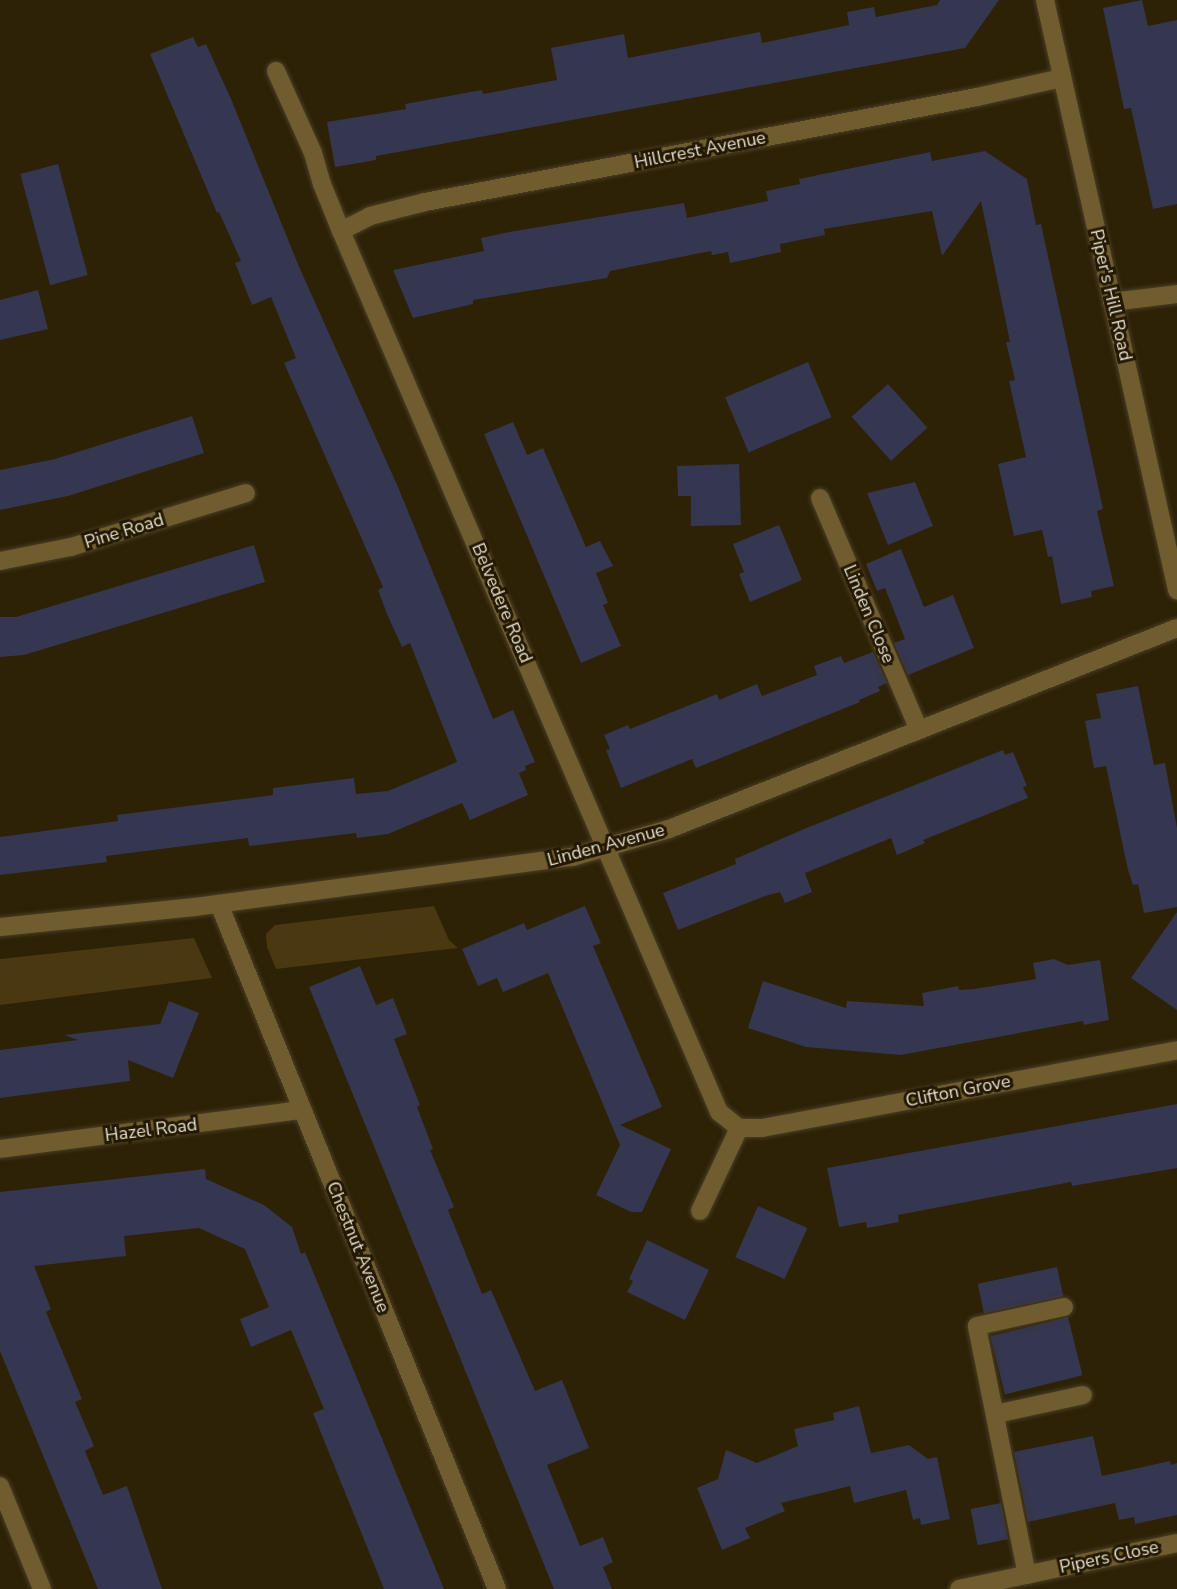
<!DOCTYPE html>
<style>
body{margin:0}
#map{position:relative;width:1177px;height:1589px;overflow:hidden;background:#2d2106;font-family:"Nunito Sans",sans-serif}
div>[style]{position:absolute}
.green>*{inset:0;background:#493810}
.building>*{inset:0;background:#35364f;transform-origin:0 0}
.roads{filter:drop-shadow(0 0 2px #4a3f26) drop-shadow(0 0 2px #4a3f26)}
.lane>*{height:18px;margin:-9px;padding:0 9px;transform-origin:9px;border-radius:9px;background:#6f5c2f}
.street>*{height:18px;margin:-9px;padding:0 9px;transform-origin:9px;border-radius:9px;background:#6f5c2f}
span{translate:-50% -50%;white-space:nowrap;text-align:center;line-height:1.15;-webkit-text-stroke:6px #231800;paint-order:stroke}
.street-label{font-size:18px;color:#e4ddcd}
</style>
<div id="map">
<div class="green">
<i style="clip-path:polygon(434px 906px,449px 940px,458px 948px,276px 969px,267px 947px,266px 934px,275px 925px)"></i>
<i style="clip-path:polygon(194px 938px,212px 978px,0 1005px,0 959px)"></i>
</div>
<div class="building">
<i style="clip-path:polygon(940px 0,999px 0,965px 48px,376px 156px,376px 160px,335px 167px,327px 122px,406px 109px,405px 104px,482px 90px,483px 94px,557px 80px,551px 48px,624px 34px,628px 58px,760px 32px,762px 43px,849px 25px,847px 12px,874px 7px,876px 17px,937px 5px)"></i>
<i style="clip-path:polygon(1142px 0,1148px 26px,1177px 20px,1177px 204px,1153px 209px,1131px 108px,1124px 109px,1103px 8px)"></i>
<i style="clip-path:polygon(193px 37px,198px 47px,206px 44px,231px 99px,300px 269px,398px 487px,493px 719px,513px 710px,535px 762px,525px 766px,526px 770px,519px 773px,528px 795px,470px 820px,462px 803px,388px 834px,357px 838px,356px 833px,249px 846px,248px 838px,106px 856px,107px 862px,0 875px,0 837px,118px 821px,117px 815px,273px 795px,273px 788px,354px 778px,356px 794px,388px 791px,457px 762px,410px 643px,402px 647px,387px 614px,378px 590px,383px 587px,284px 363px,296px 358px,271px 297px,252px 305px,235px 263px,241px 261px,219px 212px,217px 213px,150px 54px)"></i>
<i style="clip-path:polygon(985px 151px,1027px 179px,1036px 225px,1041px 224px,1103px 509px,1097px 511px,1114px 586px,1091px 591px,1092px 597px,1061px 604px,1052px 556px,1048px 557px,1042px 530px,1014px 536px,998px 464px,1026px 457px,1009px 381px,1015px 380px,1006px 342px,1010px 342px,981px 201px,942px 256px,932px 211px,824px 229px,825px 235px,780px 244px,781px 252px,730px 263px,728px 252px,712px 255px,711px 251px,610px 271px,607px 278px,473px 300px,473px 304px,413px 318px,393px 270px,484px 251px,481px 238px,509px 232px,684px 203px,687px 218px,768px 201px,766px 191px,800px 184px,799px 179px,930px 152px,932px 161px)"></i>
<i style="left:58px;top:164px;width:115px;height:39px;rotate:75deg"></i>
<i style="clip-path:polygon(38px 290px,48px 329px,0 340px,0 300px)"></i>
<i style="left:808px;top:362px;width:60px;height:90px;rotate:67deg"></i>
<i style="left:888px;top:384px;width:59px;height:49px;rotate:48deg"></i>
<i style="clip-path:polygon(192px 416px,204px 453px,68px 496px,0 510px,0 470px,55px 459px)"></i>
<i style="clip-path:polygon(513px 422px,527px 455px,543px 448px,586px 547px,600px 541px,613px 566px,596px 573px,608px 603px,603px 605px,621px 646px,581px 663px,484px 434px)"></i>
<i style="clip-path:polygon(739px 464px,741px 525px,691px 526px,691px 496px,678px 496px,677px 466px)"></i>
<i style="clip-path:polygon(915px 482px,933px 526px,888px 545px,867px 493px)"></i>
<i style="clip-path:polygon(779px 525px,802px 580px,750px 602px,739px 574px,744px 572px,733px 544px)"></i>
<i style="clip-path:polygon(254px 545px,265px 582px,24px 655px,0 657px,0 617px,16px 617px)"></i>
<i style="clip-path:polygon(901px 549px,924px 607px,953px 595px,974px 648px,908px 675px,894px 643px,905px 639px,885px 588px,877px 591px,866px 564px)"></i>
<i style="clip-path:polygon(873px 652px,887px 683px,878px 687px,880px 691px,859px 700px,860px 702px,696px 768px,692px 759px,621px 788px,606px 750px,610px 749px,604px 735px,628px 725px,630px 729px,717px 694px,719px 700px,757px 684px,762px 696px,817px 675px,814px 666px,841px 656px,844px 663px)"></i>
<i style="clip-path:polygon(1138px 686px,1154px 765px,1165px 763px,1177px 828px,1177px 907px,1144px 913px,1138px 884px,1133px 885px,1128px 870px,1106px 766px,1094px 768px,1085px 721px,1101px 718px,1096px 694px)"></i>
<i style="clip-path:polygon(1003px 750px,1005px 755px,1013px 752px,1027px 786px,1023px 787px,1028px 798px,923px 840px,925px 843px,897px 855px,891px 838px,805px 873px,812px 892px,785px 903px,780px 892px,765px 896px,678px 930px,663px 893px,736px 864px,735px 859px,804px 829px)"></i>
<i style="clip-path:polygon(585px 906px,601px 943px,593px 946px,662px 1107px,620px 1125px,671px 1149px,642px 1212px,631px 1212px,596px 1195px,620px 1145px,548px 973px,503px 992px,497px 978px,478px 986px,462px 949px,524px 923px,527px 930px)"></i>
<i style="clip-path:polygon(1177px 912px,1177px 1010px,1131px 978px)"></i>
<i style="clip-path:polygon(1054px 959px,1068px 965px,1100px 960px,1109px 1020px,1084px 1025px,1083px 1021px,901px 1055px,806px 1047px,748px 1028px,763px 981px,846px 1008px,847px 1001px,924px 1006px,922px 993px,958px 986px,959px 990px,974px 989px,1036px 979px,1033px 963px)"></i>
<i style="clip-path:polygon(360px 966px,376px 1005px,393px 998px,407px 1034px,394px 1039px,420px 1105px,417px 1107px,433px 1149px,430px 1150px,454px 1207px,448px 1210px,482px 1294px,491px 1290px,535px 1391px,562px 1380px,589px 1448px,547px 1465px,580px 1546px,603px 1537px,613px 1562px,603px 1567px,612px 1589px,554px 1589px,356px 1102px,309px 987px)"></i>
<i style="clip-path:polygon(169px 1001px,199px 1013px,173px 1078px,128px 1060px,130px 1081px,0 1098px,0 1050px,78px 1040px,64px 1035px,160px 1024px)"></i>
<i style="clip-path:polygon(1177px 1104px,1177px 1168px,1072px 1186px,1071px 1182px,898px 1215px,899px 1222px,867px 1228px,866px 1222px,839px 1227px,827px 1168px)"></i>
<i style="clip-path:polygon(205px 1169px,206px 1179px,264px 1205px,292px 1227px,301px 1254px,305px 1252px,444px 1589px,384px 1589px,313px 1413px,324px 1409px,291px 1330px,251px 1347px,240px 1319px,269px 1307px,245px 1249px,199px 1228px,124px 1236px,126px 1256px,34px 1266px,51px 1309px,46px 1312px,82px 1399px,75px 1402px,94px 1446px,85px 1451px,103px 1495px,127px 1486px,162px 1589px,98px 1589px,0 1351px,0 1192px)"></i>
<i style="left:758px;top:1206px;width:54px;height:56px;rotate:24deg"></i>
<i style="clip-path:polygon(647px 1240px,709px 1270px,685px 1320px,627px 1292px,633px 1281px,629px 1279px)"></i>
<i style="left:1057px;top:1267px;width:30px;height:81px;rotate:78deg"></i>
<i style="left:1068px;top:1317px;width:60px;height:80px;rotate:76deg"></i>
<i style="clip-path:polygon(859px 1406px,871px 1453px,909px 1445px,928px 1459px,937px 1457px,950px 1519px,921px 1525px,920px 1518px,913px 1520px,906px 1490px,854px 1503px,850px 1486px,781px 1503px,785px 1511px,745px 1528px,750px 1538px,722px 1550px,697px 1488px,718px 1479px,726px 1450px,757px 1463px,798px 1446px,794px 1429px,834px 1420px,833px 1413px)"></i>
<i style="clip-path:polygon(1093px 1436px,1102px 1476px,1170px 1461px,1171px 1465px,1177px 1463px,1177px 1515px,1135px 1524px,1134px 1517px,1119px 1520px,1115px 1503px,1028px 1522px,1014px 1452px)"></i>
<i style="left:1001px;top:1503px;width:37px;height:31px;rotate:79deg"></i>
</div>
<div class="roads">
<div class="lane">
<i style="left:996px;top:1414px;width:89px;rotate:-12.3deg"></i>
<i style="left:1027px;top:1575px;width:254px;rotate:-101.4deg"></i>
<i style="left:977px;top:1326px;width:89px;rotate:-12.3deg"></i>
</div>
<div class="street">
<i style="left:1045px;top:0;width:605px;rotate:77.39deg"></i>
<i style="left:276px;top:71px;width:90px;rotate:65.7deg"></i>
<i style="left:313px;top:153px;width:32px;rotate:74deg"></i>
<i style="left:322px;top:184px;width:51px;rotate:68deg"></i>
<i style="left:341px;top:231px;width:959px;rotate:66.78deg"></i>
<i style="left:719px;top:1112px;width:26px;rotate:39deg"></i>
<i style="left:341px;top:231px;width:33px;rotate:-27deg"></i>
<i style="left:370px;top:216px;width:57px;rotate:-14.3deg"></i>
<i style="left:425px;top:202px;width:562px;rotate:-10.77deg"></i>
<i style="left:977px;top:97px;width:87px;rotate:-12.6deg"></i>
<i style="left:1112px;top:302px;width:65px;rotate:-7deg"></i>
<i style="left:820px;top:498px;width:252px;rotate:66.9deg"></i>
<i style="left:0;top:561px;width:72px;rotate:-11.2deg"></i>
<i style="left:71px;top:547px;width:183px;rotate:-17.1deg"></i>
<i style="left:219px;top:904px;width:739px;rotate:67.91deg"></i>
<i style="left:0;top:927px;width:196px;rotate:-5.9deg"></i>
<i style="left:195px;top:907px;width:380px;rotate:-7.6deg"></i>
<i style="left:572px;top:857px;width:101px;rotate:-16.1deg"></i>
<i style="left:669px;top:829px;width:546px;rotate:-21.59deg"></i>
<i style="left:739px;top:1128px;width:23px"></i>
<i style="left:762px;top:1128px;width:422px;rotate:-10.6deg"></i>
<i style="left:0;top:1149px;width:305px;rotate:-7.4deg"></i>
<i style="left:700px;top:1211px;width:92px;rotate:-64.8deg"></i>
<i style="left:0;top:1486px;width:111px;rotate:67.8deg"></i>
<i style="left:959px;top:1589px;width:223px;rotate:-11.9deg"></i>
</div>
</div>
<div class="street-label">
<span style="left:700px;top:150px;rotate:-11deg">Hillcrest Avenue</span>
<span style="left:1111px;top:295px;rotate:77deg">Piper's Hill Road</span>
<span style="left:124px;top:531px;rotate:-17deg">Pine Road</span>
<span style="left:502px;top:603px;rotate:67deg">Belvedere Road</span>
<span style="left:869px;top:614px;rotate:67deg">Linden Close</span>
<span style="left:606px;top:845px;rotate:-15deg">Linden Avenue</span>
<span style="left:958px;top:1091px;rotate:-11deg">Clifton Grove</span>
<span style="left:151px;top:1130px;rotate:-7deg">Hazel Road</span>
<span style="left:358px;top:1247px;rotate:68deg">Chestnut Avenue</span>
<span style="left:1109px;top:1557px;rotate:-12deg">Pipers Close</span>
</div>
</div>
